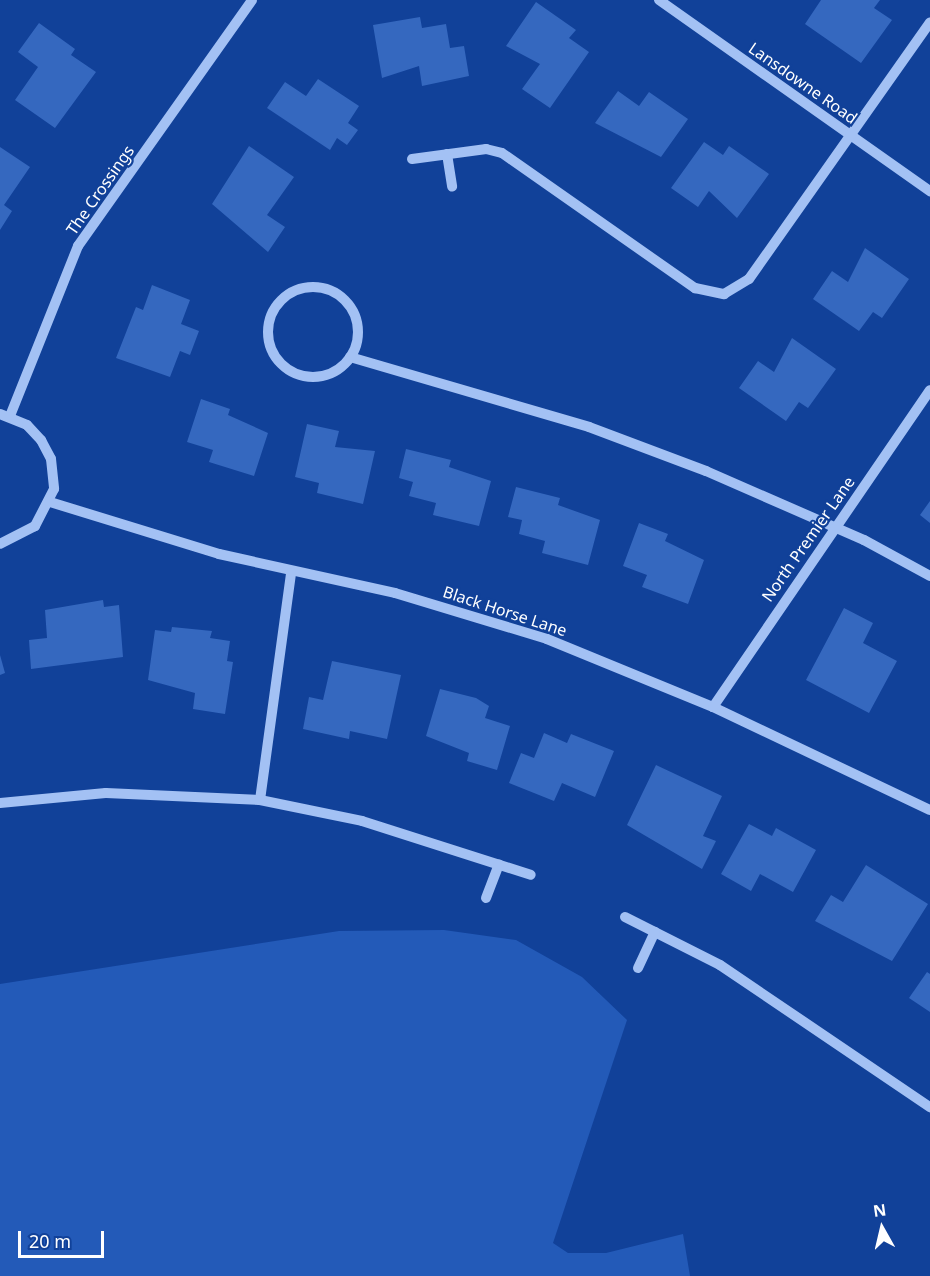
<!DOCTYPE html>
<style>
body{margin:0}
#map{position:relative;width:930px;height:1276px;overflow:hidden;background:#114199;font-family:"Noto Sans",sans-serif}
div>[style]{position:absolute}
.green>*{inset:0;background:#235ab8}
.building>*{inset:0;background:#3568bf}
.minor>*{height:10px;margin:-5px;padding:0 5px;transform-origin:5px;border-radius:5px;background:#a3c1f4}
.minor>.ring{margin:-5px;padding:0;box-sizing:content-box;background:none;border:10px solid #a3c1f4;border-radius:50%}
span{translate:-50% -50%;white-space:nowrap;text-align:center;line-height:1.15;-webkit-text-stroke:4.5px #114199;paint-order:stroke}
.street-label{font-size:16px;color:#fff}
.north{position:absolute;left:852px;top:1198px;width:60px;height:60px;-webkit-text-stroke:4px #114199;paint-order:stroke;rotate:352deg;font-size:16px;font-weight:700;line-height:24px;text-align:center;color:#fff}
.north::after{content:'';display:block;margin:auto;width:21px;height:27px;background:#fff;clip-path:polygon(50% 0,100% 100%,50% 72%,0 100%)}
.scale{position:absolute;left:18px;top:1231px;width:86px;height:27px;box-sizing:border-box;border:3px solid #fff;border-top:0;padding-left:8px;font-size:18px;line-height:21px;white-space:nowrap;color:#fff;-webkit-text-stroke:4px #114199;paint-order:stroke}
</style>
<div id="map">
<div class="green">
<i style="clip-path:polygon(444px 930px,516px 940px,582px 977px,627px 1020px,553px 1243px,568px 1253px,606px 1253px,683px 1234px,690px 1276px,0 1276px,0 984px,339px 931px)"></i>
</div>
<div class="building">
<i style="clip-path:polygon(821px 0,880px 0,874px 8px,892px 20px,861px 63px,805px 24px)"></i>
<i style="clip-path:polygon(536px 2px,576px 30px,569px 38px,589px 52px,550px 108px,522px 89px,540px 64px,506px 46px)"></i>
<i style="clip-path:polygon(420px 17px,422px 28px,446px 24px,450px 48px,464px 46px,469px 76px,422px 86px,419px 66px,382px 78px,373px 25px)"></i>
<i style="clip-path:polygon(39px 23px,75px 49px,71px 55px,96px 72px,55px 128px,15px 100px,38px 67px,18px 52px)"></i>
<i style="clip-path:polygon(318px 79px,359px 106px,348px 123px,358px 130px,347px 145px,337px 138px,330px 150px,267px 108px,285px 82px,306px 96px)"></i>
<i style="clip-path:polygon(618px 91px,639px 106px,649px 92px,688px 119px,661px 157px,595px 123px)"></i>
<i style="clip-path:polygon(704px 142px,723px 155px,729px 146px,769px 174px,737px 218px,709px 191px,698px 207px,671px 188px)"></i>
<i style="clip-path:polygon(249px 146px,294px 177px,267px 215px,285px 227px,268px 252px,212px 204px)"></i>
<i style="clip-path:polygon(0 147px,30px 167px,4px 205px,12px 211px,0 230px)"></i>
<i style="clip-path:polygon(865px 248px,909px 279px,882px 318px,873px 312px,859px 331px,813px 299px,832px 271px,848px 282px)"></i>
<i style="clip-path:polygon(152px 285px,190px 300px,181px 324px,199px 331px,190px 355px,180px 351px,170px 377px,116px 358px,136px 307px,143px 310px)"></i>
<i style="clip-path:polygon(792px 338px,836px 369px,808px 408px,799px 402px,786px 421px,739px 388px,758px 361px,774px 372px)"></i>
<i style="clip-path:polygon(201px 399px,230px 409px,228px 415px,268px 433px,254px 476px,209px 462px,213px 450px,187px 442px)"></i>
<i style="clip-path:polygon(307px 424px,339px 431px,335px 447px,375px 451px,363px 504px,317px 493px,319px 483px,295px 477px)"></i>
<i style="clip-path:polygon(406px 449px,451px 460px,449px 467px,491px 481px,479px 526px,433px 515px,436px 503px,409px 496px,413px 482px,399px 478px)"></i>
<i style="clip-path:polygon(516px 487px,560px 498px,558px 505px,600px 520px,588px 565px,542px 553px,545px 541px,519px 534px,522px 520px,508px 517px)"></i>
<i style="clip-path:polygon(930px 501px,930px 523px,920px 515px)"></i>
<i style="clip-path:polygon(639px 523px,668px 534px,665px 541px,704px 560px,688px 604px,642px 587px,647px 575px,623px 566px)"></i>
<i style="clip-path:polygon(103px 600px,104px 607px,119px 605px,123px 657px,31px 669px,29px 640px,47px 638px,45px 610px)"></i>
<i style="clip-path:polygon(844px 608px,873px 623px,863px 643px,897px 661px,869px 713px,806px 680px)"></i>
<i style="clip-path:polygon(172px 627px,212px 631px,210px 638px,230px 641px,227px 661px,233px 662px,225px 714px,193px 709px,195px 693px,148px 680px,155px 630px,171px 632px)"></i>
<i style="clip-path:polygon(0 655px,5px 673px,0 675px)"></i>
<i style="clip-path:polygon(332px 661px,401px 675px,387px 739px,350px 731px,349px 739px,303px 729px,309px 697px,323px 700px)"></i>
<i style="clip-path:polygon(440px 689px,476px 698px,489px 706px,485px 718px,510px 726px,497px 770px,467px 761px,469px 753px,426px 736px)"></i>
<i style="clip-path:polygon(544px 733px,567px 743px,571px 734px,614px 751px,595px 797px,562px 783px,554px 801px,509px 783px,521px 753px,534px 758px)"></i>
<i style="clip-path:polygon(656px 765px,722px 796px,703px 836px,716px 841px,702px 869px,627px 825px)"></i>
<i style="clip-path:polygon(749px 824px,772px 836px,776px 828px,816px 850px,793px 892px,760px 874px,751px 891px,721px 874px)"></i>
<i style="clip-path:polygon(866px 865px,928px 904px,892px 961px,815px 921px,831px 895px,843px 902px)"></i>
<i style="clip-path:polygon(927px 972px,930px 974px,930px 1012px,909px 998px)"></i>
</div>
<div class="minor">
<i style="left:659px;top:0;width:332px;rotate:35.2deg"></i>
<i style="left:447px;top:154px;width:33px;rotate:81deg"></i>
<i style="left:412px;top:159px;width:75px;rotate:-7.7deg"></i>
<i style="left:486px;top:149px;width:16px;rotate:14deg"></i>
<i style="left:502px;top:153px;width:236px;rotate:35deg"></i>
<i style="left:695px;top:288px;width:30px;rotate:12deg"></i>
<i style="left:724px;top:294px;width:29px;rotate:-31deg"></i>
<i style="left:749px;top:279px;width:314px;rotate:-54.8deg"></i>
<i class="ring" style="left:268px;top:287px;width:80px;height:80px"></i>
<i style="left:350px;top:357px;width:249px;rotate:16.3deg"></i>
<i style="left:589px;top:427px;width:125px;rotate:20.6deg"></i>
<i style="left:706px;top:471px;width:172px;rotate:23.6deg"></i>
<i style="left:864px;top:540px;width:75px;rotate:28.6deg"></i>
<i style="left:0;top:414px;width:29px;rotate:22deg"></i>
<i style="left:27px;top:425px;width:21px;rotate:47deg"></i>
<i style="left:41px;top:440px;width:21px;rotate:62deg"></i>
<i style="left:51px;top:459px;width:30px;rotate:84deg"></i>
<i style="left:54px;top:489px;width:42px;rotate:117.2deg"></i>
<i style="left:35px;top:526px;width:39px;rotate:153deg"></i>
<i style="left:10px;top:416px;width:183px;rotate:-68.2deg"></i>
<i style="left:78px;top:246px;width:301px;rotate:-54.7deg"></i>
<i style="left:50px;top:502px;width:177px;rotate:17.1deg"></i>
<i style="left:219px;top:554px;width:180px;rotate:12.5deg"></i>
<i style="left:395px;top:593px;width:159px;rotate:16.8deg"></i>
<i style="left:547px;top:639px;width:179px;rotate:22.3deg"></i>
<i style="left:713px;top:707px;width:240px;rotate:25.4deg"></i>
<i style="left:713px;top:707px;width:384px;rotate:-55.6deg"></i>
<i style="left:260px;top:800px;width:229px;rotate:-82.2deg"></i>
<i style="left:0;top:803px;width:106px;rotate:-5.4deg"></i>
<i style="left:106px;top:793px;width:154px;rotate:2.6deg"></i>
<i style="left:260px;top:800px;width:104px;rotate:11.6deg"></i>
<i style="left:362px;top:821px;width:177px;rotate:17.7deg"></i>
<i style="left:486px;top:898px;width:36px;rotate:-69deg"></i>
<i style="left:625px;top:917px;width:106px;rotate:26.8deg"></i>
<i style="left:720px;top:965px;width:254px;rotate:34.1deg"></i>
<i style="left:638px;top:968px;width:40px;rotate:-65deg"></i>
</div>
<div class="street-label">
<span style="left:803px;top:83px;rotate:35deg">Lansdowne Road</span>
<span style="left:100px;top:190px;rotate:-55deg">The Crossings</span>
<span style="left:808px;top:539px;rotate:-55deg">North Premier Lane</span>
<span style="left:505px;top:611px;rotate:18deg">Black Horse Lane</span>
</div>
<div class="north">N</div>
<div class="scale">20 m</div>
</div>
